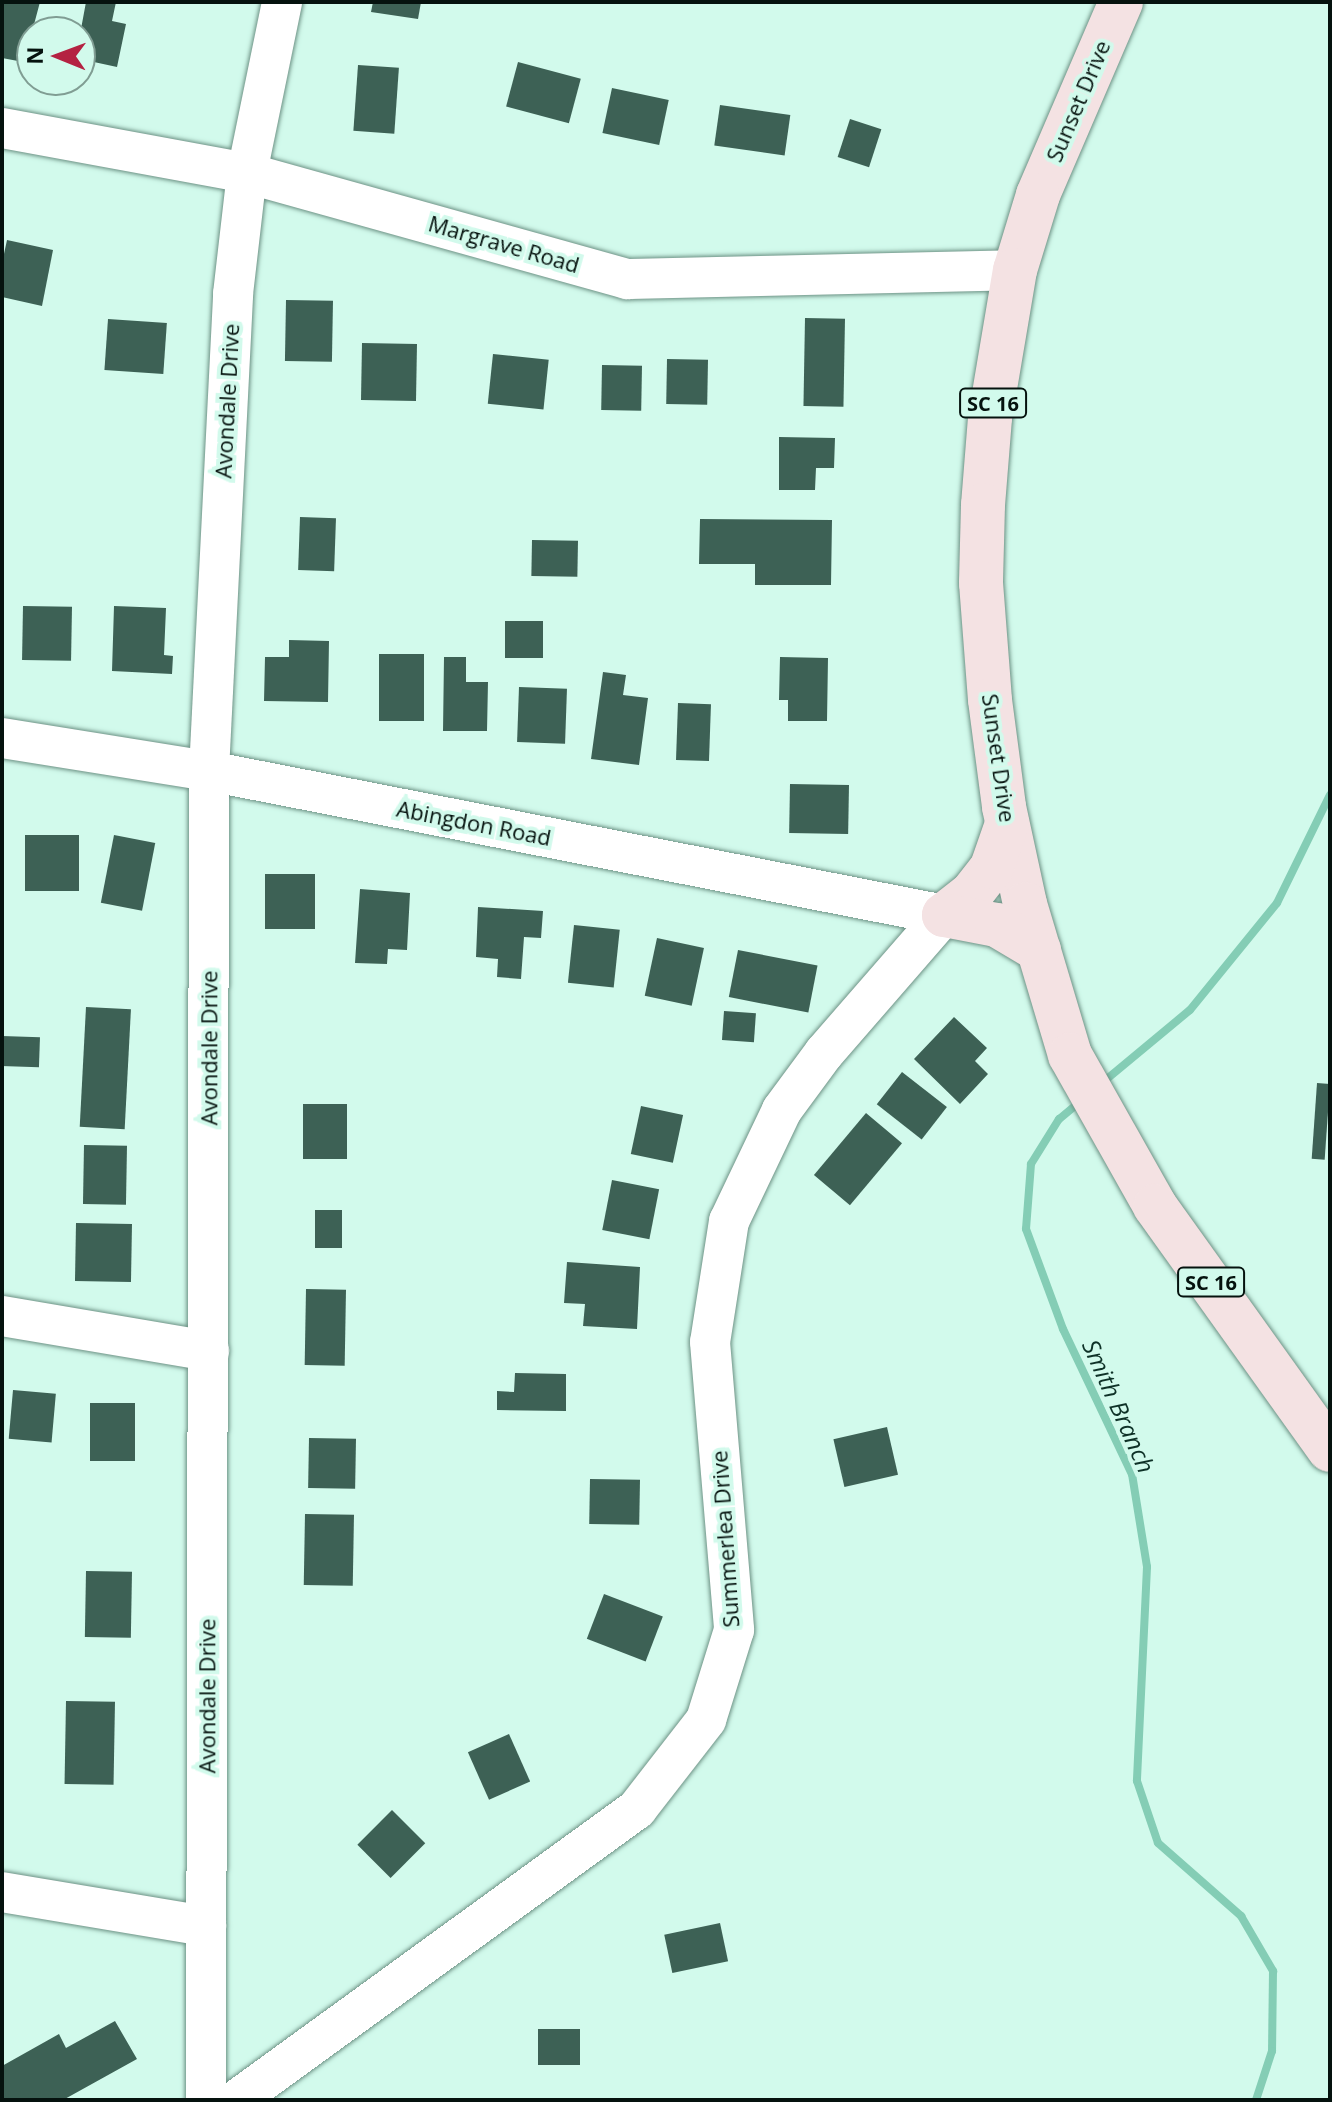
<!DOCTYPE html>
<style>
body{margin:0}
#map{position:relative;width:1332px;height:2102px;overflow:hidden;background:#d2faec;font-family:"Open Sans",sans-serif}
div>[style]{position:absolute}
.stream>*{height:8px;margin:-4px;padding:0 4px;transform-origin:4px;border-radius:4px;background:#84cdb5}
.building>*{inset:0;background:#3d6155;transform-origin:0 0}
.roads{filter:drop-shadow(0 0 2px #6d9285) drop-shadow(0 0 2px #6d9285)}
.minor>*{height:40px;margin:-20px;padding:0 20px;transform-origin:20px;border-radius:20px;background:#fff}
.major>*{height:44px;margin:-22px;padding:0 22px;transform-origin:22px;border-radius:22px;background:#f4e2e3}
span{translate:-50% -50%;white-space:nowrap;text-align:center;line-height:1.15;-webkit-text-stroke:8px #d2faec;paint-order:stroke}
.shield-label span{padding:2px 6px;background:#d2faec;border:2px solid;border-radius:6px;-webkit-text-stroke-width:0}
.shield-label{font-size:20px;color:#05120e;font-weight:700}
.street-label{font-size:22px;color:#05120e}
.water-label{font-size:24px;color:#0e3127;font-style:italic}
.frame{position:absolute;inset:0;border:4px solid #05120e;pointer-events:none}
.north{position:absolute;left:16px;top:16px;width:80px;height:80px;box-sizing:border-box;background:#d2faec;border:2px solid #809d93;border-radius:50%;rotate:271deg;font-size:22px;font-weight:700;line-height:32px;text-align:center;color:#05120e}
.north::after{content:'';display:block;margin:auto;width:28px;height:36px;background:#b42242;clip-path:polygon(50% 0,100% 100%,50% 72%,0 100%)}
</style>
<div id="map">
<div class="stream">
<i style="left:1102px;top:1083px;width:114px;rotate:-39.7deg"></i>
<i style="left:1190px;top:1010px;width:138px;rotate:-50.9deg"></i>
<i style="left:1277px;top:903px;width:120px;rotate:-63.9deg"></i>
<i style="left:1082px;top:1100px;width:30px;rotate:140deg"></i>
<i style="left:1059px;top:1119px;width:53px;rotate:121.9deg"></i>
<i style="left:1031px;top:1164px;width:65px;rotate:94.4deg"></i>
<i style="left:1026px;top:1229px;width:107px;rotate:69.7deg"></i>
<i style="left:1063px;top:1329px;width:161px;rotate:64.6deg"></i>
<i style="left:1132px;top:1474px;width:94px;rotate:80.8deg"></i>
<i style="left:1147px;top:1567px;width:214px;rotate:92.7deg"></i>
<i style="left:1137px;top:1781px;width:65px;rotate:71.3deg"></i>
<i style="left:1158px;top:1843px;width:111px;rotate:41.3deg"></i>
<i style="left:1241px;top:1916px;width:64px;rotate:59.8deg"></i>
<i style="left:1273px;top:1971px;width:80px;rotate:90.7deg"></i>
<i style="left:1272px;top:2051px;width:52px;rotate:108.1deg"></i>
</div>
<div class="building">
<i style="clip-path:polygon(2px 2px,40px 2px,32px 32px,32px 51px,20px 49px,18px 61px,2px 58px)"></i>
<i style="clip-path:polygon(86px 2px,116px 2px,112px 21px,126px 24px,117px 67px,80px 59px,80px 32px,55px 32px,56px 24px,81px 29px)"></i>
<i style="clip-path:polygon(373px 2px,421px 2px,418px 19px,371px 12px)"></i>
<i style="left:518px;top:62px;width:65px;height:46px;rotate:15deg"></i>
<i style="left:358px;top:65px;width:41px;height:66px;rotate:4deg"></i>
<i style="left:612px;top:88px;width:58px;height:46px;rotate:12deg"></i>
<i style="left:720px;top:105px;width:71px;height:41px;rotate:8deg"></i>
<i style="left:850px;top:119px;width:33px;height:40px;rotate:18deg"></i>
<i style="clip-path:polygon(7px 240px,53px 250px,42px 306px,2px 297px,2px 263px)"></i>
<i style="left:286px;top:300px;width:47px;height:61px;rotate:1deg"></i>
<i style="left:805px;top:318px;width:40px;height:88px;rotate:1deg"></i>
<i style="left:108px;top:319px;width:59px;height:51px;rotate:4deg"></i>
<i style="left:362px;top:343px;width:55px;height:57px;rotate:1deg"></i>
<i style="left:493px;top:354px;width:56px;height:50px;rotate:6deg"></i>
<i style="left:667px;top:359px;width:41px;height:45px;rotate:1deg"></i>
<i style="left:602px;top:365px;width:40px;height:45px;rotate:1deg"></i>
<i style="clip-path:polygon(779px 437px,835px 438px,834px 468px,816px 468px,815px 490px,779px 490px)"></i>
<i style="left:300px;top:517px;width:36px;height:53px;rotate:2deg"></i>
<i style="clip-path:polygon(700px 519px,832px 520px,831px 585px,755px 585px,755px 564px,699px 564px)"></i>
<i style="left:532px;top:540px;width:46px;height:36px;rotate:1deg"></i>
<i style="left:23px;top:606px;width:49px;height:54px;rotate:1deg"></i>
<i style="clip-path:polygon(114px 606px,166px 608px,164px 655px,173px 656px,172px 674px,112px 671px)"></i>
<i style="left:505px;top:621px;width:38px;height:37px"></i>
<i style="clip-path:polygon(289px 640px,329px 641px,328px 702px,264px 701px,265px 657px,289px 657px)"></i>
<i style="left:379px;top:654px;width:45px;height:67px"></i>
<i style="clip-path:polygon(444px 657px,466px 657px,466px 682px,488px 682px,487px 731px,443px 731px)"></i>
<i style="clip-path:polygon(780px 657px,828px 658px,827px 721px,788px 721px,788px 700px,779px 700px)"></i>
<i style="clip-path:polygon(603px 672px,626px 675px,623px 695px,648px 698px,639px 765px,591px 759px)"></i>
<i style="left:519px;top:687px;width:48px;height:55px;rotate:2deg"></i>
<i style="left:678px;top:703px;width:33px;height:57px;rotate:2deg"></i>
<i style="left:790px;top:784px;width:59px;height:49px;rotate:1deg"></i>
<i style="left:25px;top:835px;width:54px;height:56px"></i>
<i style="left:114px;top:835px;width:42px;height:69px;rotate:11deg"></i>
<i style="left:265px;top:874px;width:50px;height:55px"></i>
<i style="clip-path:polygon(360px 889px,410px 893px,407px 950px,388px 949px,387px 964px,355px 963px)"></i>
<i style="clip-path:polygon(478px 907px,543px 911px,541px 938px,524px 937px,521px 979px,497px 977px,498px 959px,476px 957px)"></i>
<i style="left:574px;top:925px;width:46px;height:58px;rotate:6deg"></i>
<i style="left:657px;top:938px;width:48px;height:59px;rotate:12deg"></i>
<i style="left:738px;top:950px;width:81px;height:48px;rotate:11deg"></i>
<i style="left:86px;top:1007px;width:45px;height:120px;rotate:3deg"></i>
<i style="left:724px;top:1011px;width:32px;height:29px;rotate:4deg"></i>
<i style="clip-path:polygon(954px 1017px,987px 1048px,975px 1061px,988px 1074px,960px 1104px,914px 1059px)"></i>
<i style="left:2px;top:1036px;width:38px;height:30px;rotate:2deg"></i>
<i style="left:902px;top:1072px;width:57px;height:41px;rotate:38deg"></i>
<i style="left:1317px;top:1083px;width:13px;height:76px;rotate:4deg"></i>
<i style="left:303px;top:1104px;width:44px;height:55px"></i>
<i style="left:641px;top:1106px;width:43px;height:49px;rotate:12deg"></i>
<i style="left:866px;top:1113px;width:47px;height:81px;rotate:40deg"></i>
<i style="left:84px;top:1145px;width:43px;height:59px;rotate:1deg"></i>
<i style="left:612px;top:1180px;width:48px;height:51px;rotate:11deg"></i>
<i style="left:315px;top:1210px;width:27px;height:38px"></i>
<i style="left:76px;top:1223px;width:56px;height:58px;rotate:1deg"></i>
<i style="clip-path:polygon(567px 1262px,640px 1267px,637px 1329px,583px 1326px,585px 1304px,564px 1303px)"></i>
<i style="left:306px;top:1289px;width:40px;height:76px;rotate:1deg"></i>
<i style="clip-path:polygon(515px 1373px,566px 1374px,566px 1411px,497px 1410px,497px 1391px,514px 1392px)"></i>
<i style="left:13px;top:1390px;width:43px;height:49px;rotate:5deg"></i>
<i style="left:90px;top:1403px;width:45px;height:58px"></i>
<i style="left:887px;top:1427px;width:49px;height:55px;rotate:77deg"></i>
<i style="left:309px;top:1438px;width:47px;height:50px;rotate:1deg"></i>
<i style="left:590px;top:1479px;width:50px;height:45px;rotate:1deg"></i>
<i style="left:305px;top:1514px;width:49px;height:71px;rotate:1deg"></i>
<i style="left:86px;top:1571px;width:46px;height:66px;rotate:1deg"></i>
<i style="left:604px;top:1594px;width:63px;height:48px;rotate:21deg"></i>
<i style="left:66px;top:1701px;width:49px;height:83px;rotate:1deg"></i>
<i style="left:509px;top:1734px;width:52px;height:45px;rotate:66deg"></i>
<i style="left:392px;top:1810px;width:47px;height:49px;rotate:45deg"></i>
<i style="left:720px;top:1923px;width:39px;height:57px;rotate:78deg"></i>
<i style="clip-path:polygon(115px 2021px,137px 2059px,63px 2100px,2px 2100px,2px 2066px,59px 2034px,66px 2048px)"></i>
<i style="left:538px;top:2029px;width:42px;height:36px"></i>
</div>
<div class="roads">
<div class="minor">
<i style="left:2px;top:128px;width:249px;rotate:10.4deg"></i>
<i style="left:247px;top:173px;width:395px;rotate:15.6deg"></i>
<i style="left:627px;top:279px;width:388px;rotate:-1.3deg"></i>
<i style="left:2px;top:738px;width:210px;rotate:9.1deg"></i>
<i style="left:209px;top:771px;width:749px;rotate:11.08deg"></i>
<i style="left:944px;top:915px;width:183px;rotate:131deg"></i>
<i style="left:824px;top:1053px;width:71px;rotate:126.4deg"></i>
<i style="left:782px;top:1110px;width:123px;rotate:115.5deg"></i>
<i style="left:729px;top:1221px;width:122px;rotate:98.9deg"></i>
<i style="left:710px;top:1342px;width:289px;rotate:85.2deg"></i>
<i style="left:734px;top:1630px;width:94px;rotate:107.3deg"></i>
<i style="left:706px;top:1720px;width:113px;rotate:127.8deg"></i>
<i style="left:637px;top:1809px;width:495px;rotate:144deg"></i>
<i style="left:2px;top:1316px;width:210px;rotate:9.6deg"></i>
<i style="left:2px;top:1892px;width:207px;rotate:9.5deg"></i>
<i style="left:206px;top:2100px;width:1329px;rotate:-89.87deg"></i>
<i style="left:209px;top:771px;width:478px;rotate:-87.1deg"></i>
<i style="left:233px;top:294px;width:122px;rotate:-83.4deg"></i>
<i style="left:247px;top:173px;width:175px;rotate:-78.4deg"></i>
</div>
<div class="major">
<i style="left:1121px;top:2px;width:210px;rotate:113.3deg"></i>
<i style="left:1038px;top:195px;width:78px;rotate:107deg"></i>
<i style="left:1015px;top:270px;width:150px;rotate:99.6deg"></i>
<i style="left:990px;top:418px;width:87px;rotate:94.6deg"></i>
<i style="left:983px;top:505px;width:78px;rotate:91.5deg"></i>
<i style="left:981px;top:583px;width:117px;rotate:85.6deg"></i>
<i style="left:990px;top:700px;width:108px;rotate:82.5deg"></i>
<i style="left:1004px;top:807px;width:99px;rotate:77.8deg"></i>
<i style="left:1025px;top:904px;width:158px;rotate:73.4deg"></i>
<i style="left:1070px;top:1055px;width:173px;rotate:60.6deg"></i>
<i style="left:1155px;top:1206px;width:300px;rotate:54.4deg"></i>
<i style="left:944px;top:915px;width:36px;rotate:-38deg"></i>
<i style="left:972px;top:893px;width:33px;rotate:-52deg"></i>
<i style="left:992px;top:867px;width:46px;rotate:-70.8deg"></i>
<i style="left:944px;top:915px;width:54px;rotate:10.7deg"></i>
<i style="left:997px;top:925px;width:49px;rotate:30.8deg"></i>
</div>
</div>
<div class="shield-label">
<span style="left:993px;top:403px">SC 16</span>
<span style="left:1211px;top:1282px">SC 16</span>
</div>
<div class="street-label">
<span style="left:1078px;top:101px;rotate:-67deg">Sunset Drive</span>
<span style="left:504px;top:244px;rotate:16deg">Margrave Road</span>
<span style="left:227px;top:401px;rotate:-87deg">Avondale Drive</span>
<span style="left:999px;top:758px;rotate:82deg">Sunset Drive</span>
<span style="left:474px;top:823px;rotate:11deg">Abingdon Road</span>
<span style="left:209px;top:1048px;rotate:-90deg">Avondale Drive</span>
<span style="left:725px;top:1539px;rotate:-94deg">Summerlea Drive</span>
<span style="left:207px;top:1696px;rotate:-90deg">Avondale Drive</span>
</div>
<div class="water-label">
<span style="left:1119px;top:1406px;rotate:66deg">Smith Branch</span>
</div>
<div class="frame"></div>
<div class="north">N</div>
</div>
